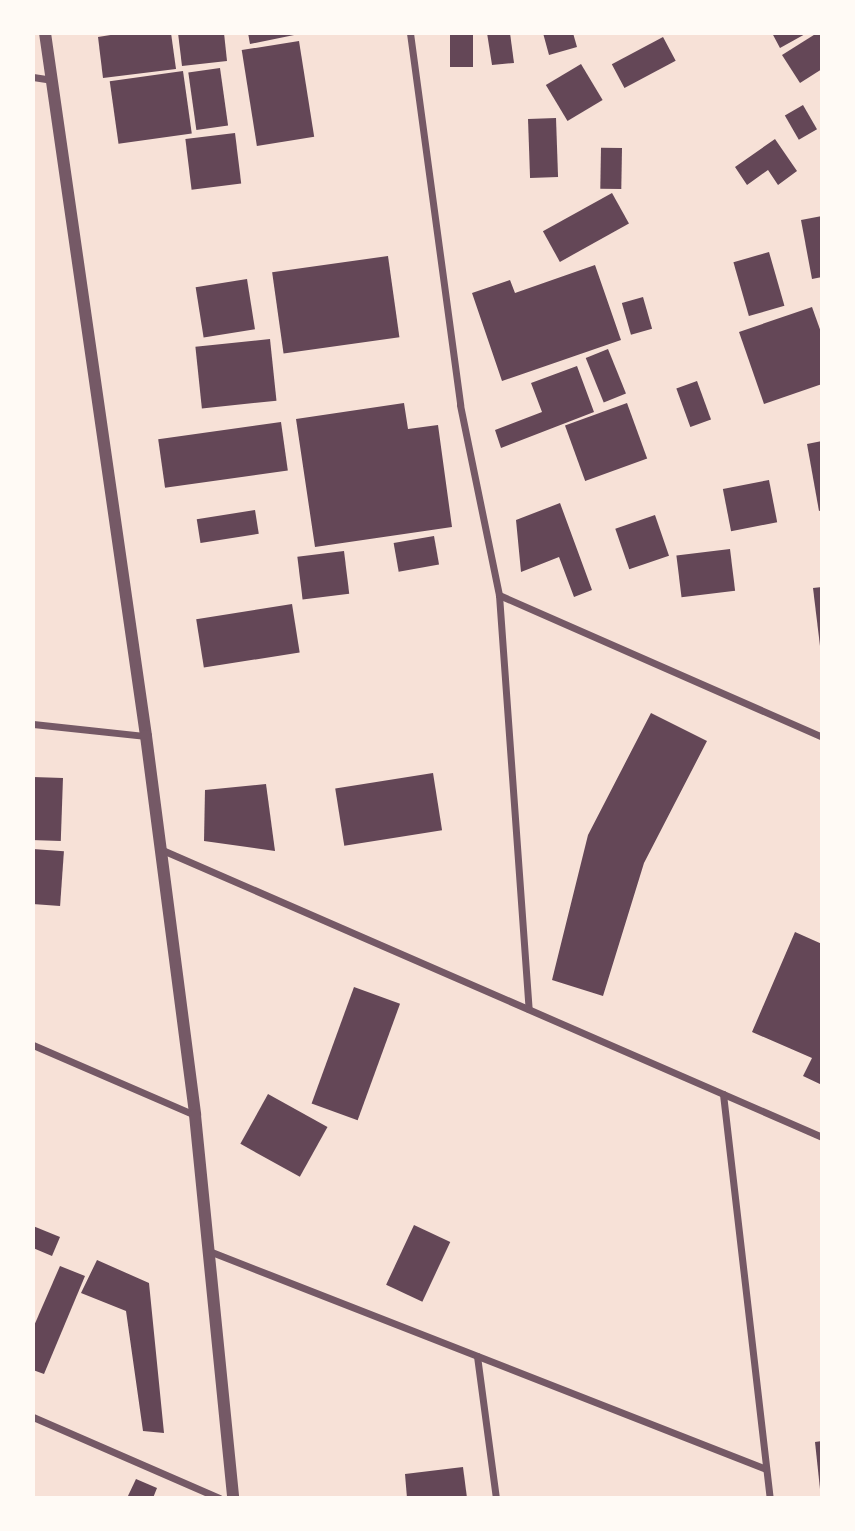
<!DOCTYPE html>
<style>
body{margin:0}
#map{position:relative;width:855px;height:1531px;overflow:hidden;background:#f7e1d7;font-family:"Source Sans 3",sans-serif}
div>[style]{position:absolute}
.building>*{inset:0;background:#644757;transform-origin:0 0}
.minor>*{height:7px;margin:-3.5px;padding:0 3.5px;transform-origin:3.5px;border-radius:3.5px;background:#755966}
.tertiary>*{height:12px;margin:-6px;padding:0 6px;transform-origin:6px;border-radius:6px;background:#755966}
span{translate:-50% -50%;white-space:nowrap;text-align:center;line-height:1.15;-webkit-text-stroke:5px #fffaf5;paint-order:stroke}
.frame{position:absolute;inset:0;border:35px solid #fffaf5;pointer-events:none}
</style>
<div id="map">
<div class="building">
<i style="clip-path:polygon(123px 33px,171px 33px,176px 69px,103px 78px,98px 37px)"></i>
<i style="clip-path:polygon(178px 33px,224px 33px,227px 61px,182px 66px)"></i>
<i style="clip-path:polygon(248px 33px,299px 33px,299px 34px,250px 44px)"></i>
<i style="left:450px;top:33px;width:23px;height:34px"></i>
<i style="clip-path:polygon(487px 33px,510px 33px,514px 63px,492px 65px)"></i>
<i style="clip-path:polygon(543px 33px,573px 33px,577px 47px,549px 55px)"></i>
<i style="clip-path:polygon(772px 33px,807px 33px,780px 48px)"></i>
<i style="clip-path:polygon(817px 33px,822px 33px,822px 69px,800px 83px,782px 55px)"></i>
<i style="left:663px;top:37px;width:27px;height:58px;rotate:62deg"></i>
<i style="left:299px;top:41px;width:97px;height:58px;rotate:81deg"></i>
<i style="left:581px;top:64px;width:42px;height:41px;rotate:59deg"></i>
<i style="left:220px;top:68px;width:58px;height:32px;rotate:82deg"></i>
<i style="left:183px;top:71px;width:63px;height:74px;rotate:82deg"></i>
<i style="left:803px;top:105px;width:28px;height:21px;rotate:60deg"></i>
<i style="left:556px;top:118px;width:59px;height:28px;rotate:88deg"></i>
<i style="left:235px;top:133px;width:51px;height:50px;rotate:83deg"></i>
<i style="clip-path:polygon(775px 139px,797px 171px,778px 185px,768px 170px,747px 185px,735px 167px)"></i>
<i style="left:622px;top:148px;width:41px;height:21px;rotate:91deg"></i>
<i style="left:612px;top:193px;width:35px;height:79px;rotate:61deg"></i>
<i style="clip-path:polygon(822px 216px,822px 277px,812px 279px,801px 220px)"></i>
<i style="left:769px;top:252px;width:56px;height:37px;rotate:74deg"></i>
<i style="left:388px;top:256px;width:82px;height:117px;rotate:82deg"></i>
<i style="clip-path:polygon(595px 265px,621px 340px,502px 381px,472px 293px,510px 280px,515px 293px)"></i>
<i style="left:247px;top:279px;width:51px;height:52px;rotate:81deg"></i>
<i style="left:643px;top:297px;width:33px;height:22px;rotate:74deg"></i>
<i style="clip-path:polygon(812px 307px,822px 335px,822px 384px,764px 404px,739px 332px)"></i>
<i style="left:270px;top:339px;width:62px;height:75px;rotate:84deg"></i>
<i style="left:608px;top:349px;width:48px;height:24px;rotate:68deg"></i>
<i style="clip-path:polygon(577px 366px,594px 412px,501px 448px,495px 430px,542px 412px,531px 383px)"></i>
<i style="left:697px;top:381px;width:41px;height:22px;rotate:70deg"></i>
<i style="clip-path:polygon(404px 403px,408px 429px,438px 425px,452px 527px,315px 547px,296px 419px)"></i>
<i style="left:627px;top:403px;width:59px;height:66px;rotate:70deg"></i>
<i style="left:281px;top:422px;width:49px;height:124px;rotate:82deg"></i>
<i style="clip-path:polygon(822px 441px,822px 510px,819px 511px,807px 444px)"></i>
<i style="left:769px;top:480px;width:43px;height:47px;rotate:79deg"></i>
<i style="clip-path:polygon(560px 503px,592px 590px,574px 597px,559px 557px,521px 572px,516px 520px)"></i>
<i style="left:255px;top:510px;width:24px;height:59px;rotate:81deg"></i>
<i style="left:655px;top:515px;width:43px;height:42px;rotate:71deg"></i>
<i style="left:434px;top:536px;width:29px;height:41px;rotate:80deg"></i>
<i style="left:730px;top:549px;width:42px;height:54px;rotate:83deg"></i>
<i style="left:344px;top:551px;width:43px;height:47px;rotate:83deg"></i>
<i style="clip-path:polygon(822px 587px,822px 646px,820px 646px,813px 588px)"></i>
<i style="left:292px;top:604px;width:49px;height:97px;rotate:81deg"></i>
<i style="clip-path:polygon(651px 713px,707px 741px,644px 863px,603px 996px,552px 980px,588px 835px)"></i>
<i style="left:433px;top:773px;width:58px;height:99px;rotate:81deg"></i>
<i style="left:33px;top:777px;width:30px;height:63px;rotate:2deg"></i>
<i style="clip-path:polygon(266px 784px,275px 851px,204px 841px,205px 790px)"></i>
<i style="left:33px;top:849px;width:31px;height:55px;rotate:4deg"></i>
<i style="clip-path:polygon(795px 932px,822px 944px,822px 1085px,803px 1076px,812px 1058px,752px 1032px)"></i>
<i style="left:354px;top:987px;width:49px;height:124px;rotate:20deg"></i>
<i style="left:268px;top:1094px;width:68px;height:57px;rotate:29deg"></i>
<i style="left:414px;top:1225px;width:40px;height:66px;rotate:25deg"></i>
<i style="clip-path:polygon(33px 1226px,60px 1237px,52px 1256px,33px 1248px)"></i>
<i style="clip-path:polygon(97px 1260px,149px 1283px,164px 1433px,143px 1431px,126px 1311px,81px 1293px)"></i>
<i style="clip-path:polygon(60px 1266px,85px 1276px,44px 1374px,33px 1370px,33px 1328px)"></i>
<i style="clip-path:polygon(822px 1441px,822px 1489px,820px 1489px,815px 1442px)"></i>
<i style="clip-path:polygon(463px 1467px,467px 1498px,407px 1498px,405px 1474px)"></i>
<i style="clip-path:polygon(136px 1479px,157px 1488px,153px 1498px,127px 1498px)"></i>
</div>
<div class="minor">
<i style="left:410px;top:33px;width:375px;rotate:82.3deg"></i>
<i style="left:460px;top:405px;width:194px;rotate:78.4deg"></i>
<i style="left:499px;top:595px;width:415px;rotate:85.9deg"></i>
<i style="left:33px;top:77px;width:18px;rotate:9deg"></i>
<i style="left:499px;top:595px;width:353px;rotate:23.7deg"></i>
<i style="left:33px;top:724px;width:114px;rotate:6.1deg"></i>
<i style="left:160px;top:849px;width:722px;rotate:23.51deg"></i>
<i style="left:33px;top:1045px;width:176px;rotate:23.4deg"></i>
<i style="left:723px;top:1094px;width:407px;rotate:83.4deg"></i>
<i style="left:209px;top:1251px;width:598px;rotate:21.37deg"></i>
<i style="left:477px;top:1356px;width:143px;rotate:82.4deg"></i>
<i style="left:33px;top:1417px;width:203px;rotate:23.5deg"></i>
</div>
<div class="tertiary">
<i style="left:45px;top:33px;width:710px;rotate:81.82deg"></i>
<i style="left:146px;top:736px;width:382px;rotate:82.6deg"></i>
<i style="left:195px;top:1115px;width:385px;rotate:84.3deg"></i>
</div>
<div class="frame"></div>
</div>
